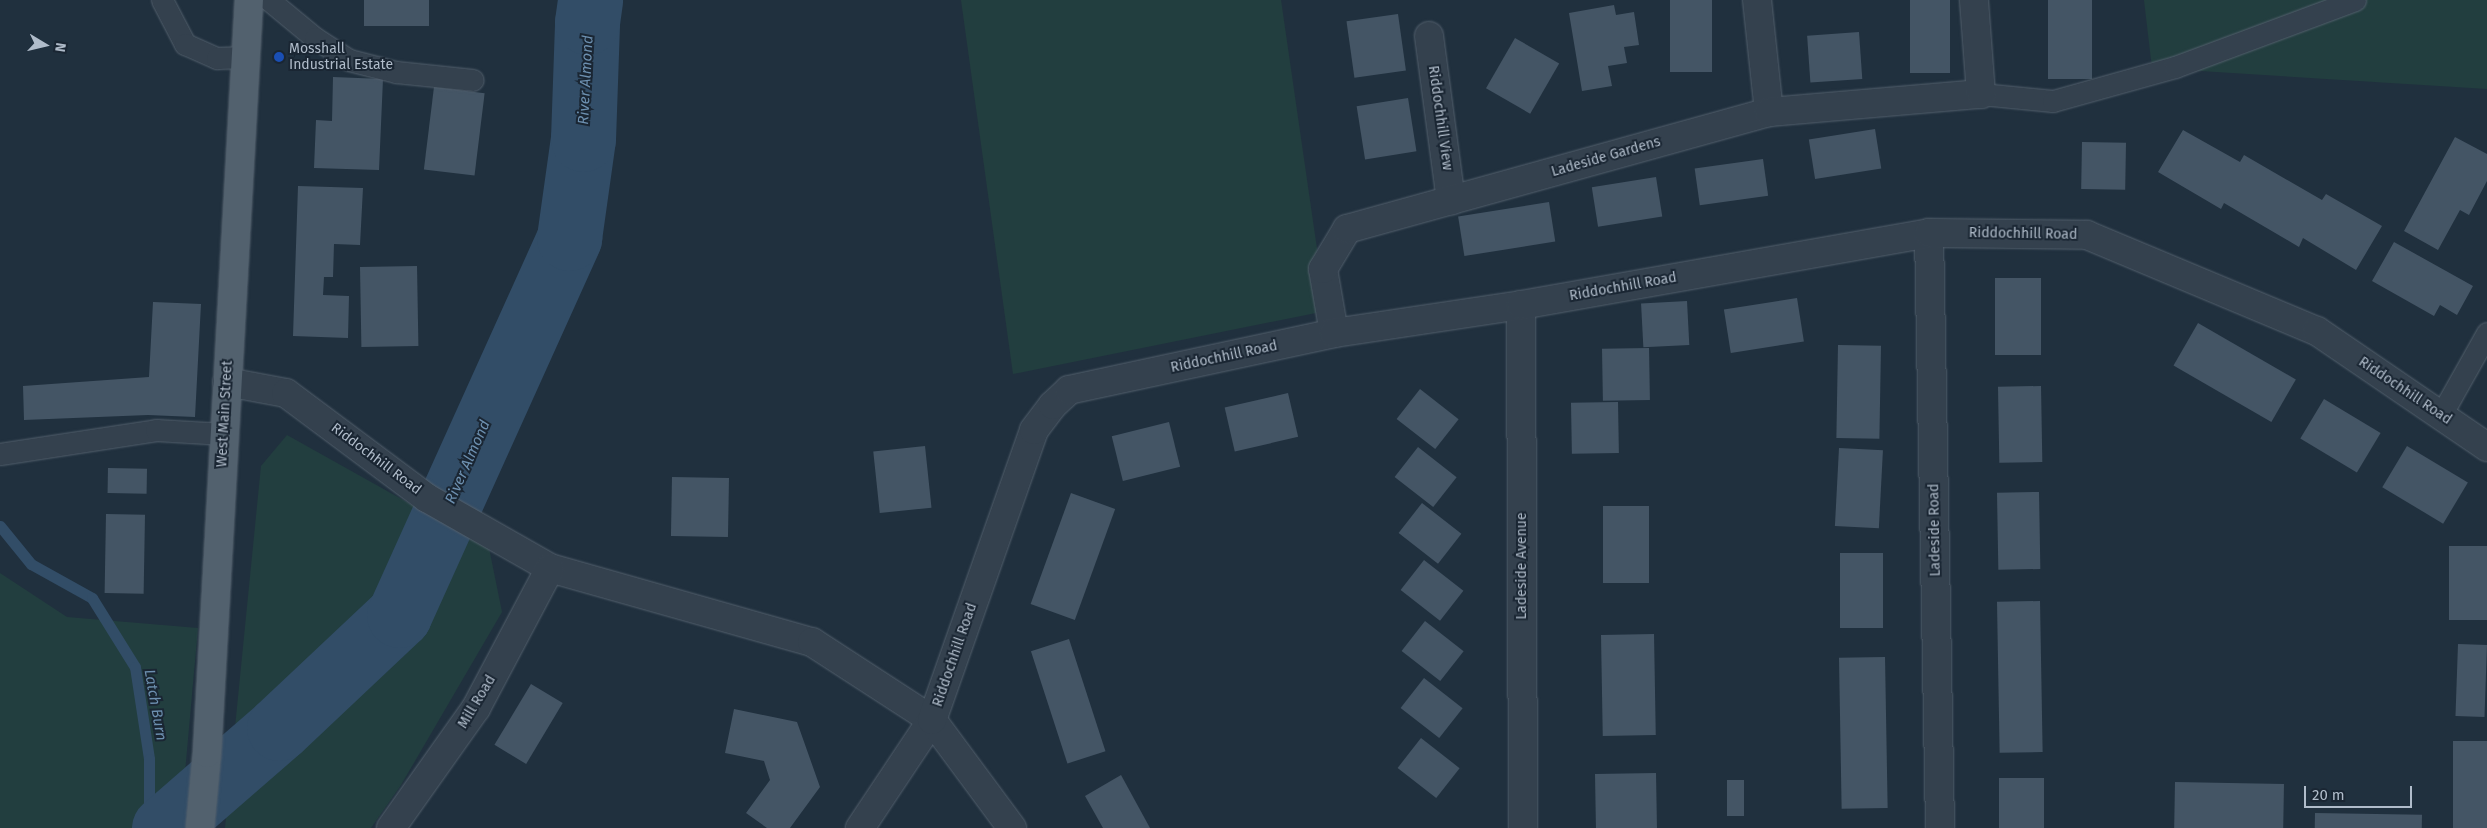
<!DOCTYPE html>
<style>
body{margin:0}
#map{position:relative;width:2487px;height:828px;overflow:hidden;background:#20303e;font-family:"Fira Sans",sans-serif}
div>[style]{position:absolute}
.green>*{inset:0;background:#223e3f}
.stream>*{height:11px;margin:-5.5px;padding:0 5.5px;transform-origin:5.5px;border-radius:5.5px;background:#324d67}
.river>*{height:65px;margin:-32.5px;padding:0 32.5px;transform-origin:32.5px;border-radius:32.5px;background:#324d67}
.building>*{inset:0;background:#445565;transform-origin:0 0}
.roads{filter:drop-shadow(0 0 1px #525f6c) drop-shadow(0 0 1px #525f6c)}
.service>*{height:21px;margin:-10.5px;padding:0 10.5px;transform-origin:10.5px;border-radius:10.5px;background:#34414e}
.minor>*{height:28px;margin:-14px;padding:0 14px;transform-origin:14px;border-radius:14px;background:#34414e}
.primary>*{height:28px;margin:-14px;padding:0 14px;transform-origin:14px;border-radius:14px;background:#52616e}
.dots>*{width:14px;height:14px;translate:-50% -50%;box-sizing:border-box;border:2px solid #1a2633;border-radius:50%}
span{translate:-50% -50%;white-space:nowrap;text-align:center;line-height:1.15;-webkit-text-stroke:4px #1a2633;paint-order:stroke}
.poi-label{font-size:14px;color:#b0bcca}
.left{translate:0 -50%;text-align:left}
.street-label{font-size:14px;color:#b0bcca}
.water-label{font-size:15px;color:#6d90b0;font-style:italic}
.north{position:absolute;left:20px;top:20px;width:50px;height:50px;-webkit-text-stroke:4px #1a2633;paint-order:stroke;rotate:99deg;font-size:14px;font-weight:700;line-height:20px;text-align:center;color:#b0bcca}
.north::after{content:'';display:block;margin:auto;width:18px;height:22px;background:#b0bcca;clip-path:polygon(50% 0,100% 100%,50% 72%,0 100%)}
.scale{position:absolute;left:2304px;top:786px;width:108px;height:22px;box-sizing:border-box;border:2px solid #b0bcca;border-top:0;padding-left:6px;font-size:15px;line-height:18px;white-space:nowrap;color:#b0bcca;-webkit-text-stroke:4px #1a2633;paint-order:stroke}
</style>
<div id="map">
<div class="green">
<i style="clip-path:polygon(961px 0,1281px 0,1326px 311px,1013px 374px)"></i>
<i style="clip-path:polygon(2144px 0,2487px 0,2487px 89px,2152px 68px)"></i>
<i style="clip-path:polygon(287px 435px,489px 548px,502px 612px,401px 785px,371px 828px,225px 828px,261px 466px)"></i>
<i style="clip-path:polygon(0 573px,67px 617px,198px 628px,180px 828px,0 828px)"></i>
</div>
<div class="stream">
<i style="left:0;top:526px;width:49px;rotate:50.8deg"></i>
<i style="left:31px;top:564px;width:70px;rotate:29.1deg"></i>
<i style="left:92px;top:598px;width:81px;rotate:58.1deg"></i>
<i style="left:135px;top:667px;width:93px;rotate:81.3deg"></i>
<i style="left:149px;top:759px;width:69px;rotate:90deg"></i>
</div>
<div class="river">
<i style="left:164px;top:828px;width:152px;rotate:-41deg"></i>
<i style="left:279px;top:728px;width:165px;rotate:-43.3deg"></i>
<i style="left:399px;top:615px;width:414px;rotate:-65.7deg"></i>
<i style="left:569px;top:238px;width:100px;rotate:-82deg"></i>
<i style="left:583px;top:139px;width:117px;rotate:-88deg"></i>
<i style="left:587px;top:22px;width:22px;rotate:-82deg"></i>
</div>
<div class="building">
<i style="left:364px;top:0;width:65px;height:26px"></i>
<i style="left:1670px;top:0;width:42px;height:72px"></i>
<i style="left:1910px;top:0;width:40px;height:73px"></i>
<i style="left:2048px;top:0;width:44px;height:79px"></i>
<i style="clip-path:polygon(1614px 5px,1616px 15px,1634px 12px,1639px 45px,1624px 47px,1627px 63px,1608px 66px,1612px 86px,1582px 91px,1569px 13px)"></i>
<i style="left:1398px;top:14px;width:57px;height:52px;rotate:82deg"></i>
<i style="left:1859px;top:32px;width:47px;height:52px;rotate:86deg"></i>
<i style="left:1515px;top:38px;width:51px;height:58px;rotate:30deg"></i>
<i style="clip-path:polygon(333px 77px,383px 79px,379px 170px,314px 168px,316px 120px,332px 121px)"></i>
<i style="left:434px;top:87px;width:51px;height:83px;rotate:7deg"></i>
<i style="left:1408px;top:98px;width:54px;height:52px;rotate:81deg"></i>
<i style="left:1875px;top:129px;width:40px;height:67px;rotate:81deg"></i>
<i style="clip-path:polygon(2183px 130px,2240px 162px,2244px 155px,2322px 200px,2326px 194px,2382px 226px,2356px 270px,2303px 238px,2299px 247px,2224px 203px,2221px 209px,2158px 172px)"></i>
<i style="clip-path:polygon(2455px 137px,2487px 154px,2487px 181px,2469px 215px,2460px 210px,2438px 250px,2404px 231px)"></i>
<i style="left:2082px;top:142px;width:44px;height:47px;rotate:1deg"></i>
<i style="left:1763px;top:159px;width:37px;height:69px;rotate:82deg"></i>
<i style="left:1656px;top:177px;width:40px;height:65px;rotate:81deg"></i>
<i style="clip-path:polygon(298px 186px,363px 188px,360px 245px,334px 244px,333px 277px,324px 277px,323px 295px,349px 296px,348px 338px,293px 336px)"></i>
<i style="left:1549px;top:202px;width:40px;height:92px;rotate:81deg"></i>
<i style="clip-path:polygon(2394px 242px,2473px 286px,2457px 315px,2440px 305px,2434px 316px,2372px 281px)"></i>
<i style="left:417px;top:266px;width:80px;height:57px;rotate:89deg"></i>
<i style="left:1995px;top:278px;width:46px;height:77px"></i>
<i style="left:1797px;top:298px;width:44px;height:74px;rotate:81deg"></i>
<i style="left:1687px;top:301px;width:44px;height:46px;rotate:87deg"></i>
<i style="clip-path:polygon(153px 302px,201px 304px,195px 417px,148px 415px,24px 420px,23px 386px,149px 377px)"></i>
<i style="left:2198px;top:323px;width:113px;height:49px;rotate:30deg"></i>
<i style="left:1838px;top:345px;width:43px;height:93px;rotate:1deg"></i>
<i style="left:1649px;top:348px;width:52px;height:47px;rotate:89deg"></i>
<i style="left:2041px;top:386px;width:76px;height:43px;rotate:89deg"></i>
<i style="left:1420px;top:389px;width:49px;height:38px;rotate:38deg"></i>
<i style="left:1288px;top:393px;width:45px;height:65px;rotate:77deg"></i>
<i style="left:2324px;top:399px;width:66px;height:46px;rotate:31deg"></i>
<i style="left:1618px;top:402px;width:51px;height:47px;rotate:89deg"></i>
<i style="left:1169px;top:422px;width:46px;height:59px;rotate:76deg"></i>
<i style="left:925px;top:446px;width:62px;height:52px;rotate:84deg"></i>
<i style="left:2407px;top:446px;width:71px;height:48px;rotate:31deg"></i>
<i style="left:1418px;top:447px;width:49px;height:38px;rotate:38deg"></i>
<i style="left:1839px;top:448px;width:44px;height:78px;rotate:3deg"></i>
<i style="left:108px;top:468px;width:39px;height:25px;rotate:1deg"></i>
<i style="left:672px;top:477px;width:57px;height:59px;rotate:1deg"></i>
<i style="left:2039px;top:492px;width:77px;height:42px;rotate:89deg"></i>
<i style="left:1071px;top:493px;width:47px;height:118px;rotate:20deg"></i>
<i style="left:1422px;top:503px;width:50px;height:38px;rotate:38deg"></i>
<i style="left:1603px;top:506px;width:46px;height:77px"></i>
<i style="left:106px;top:514px;width:39px;height:79px;rotate:1deg"></i>
<i style="left:2487px;top:546px;width:74px;height:38px;rotate:90deg"></i>
<i style="left:1840px;top:553px;width:43px;height:75px"></i>
<i style="left:1424px;top:560px;width:50px;height:38px;rotate:38deg"></i>
<i style="left:2040px;top:601px;width:151px;height:43px;rotate:89deg"></i>
<i style="left:1425px;top:621px;width:49px;height:38px;rotate:38deg"></i>
<i style="left:1654px;top:634px;width:101px;height:53px;rotate:89deg"></i>
<i style="left:1069px;top:639px;width:118px;height:40px;rotate:72deg"></i>
<i style="left:2458px;top:644px;width:29px;height:72px;rotate:2deg"></i>
<i style="left:1885px;top:657px;width:151px;height:46px;rotate:89deg"></i>
<i style="left:1424px;top:678px;width:49px;height:38px;rotate:38deg"></i>
<i style="left:531px;top:684px;width:37px;height:71px;rotate:31deg"></i>
<i style="clip-path:polygon(734px 709px,797px 722px,820px 787px,790px 828px,767px 828px,746px 813px,770px 780px,764px 761px,725px 753px)"></i>
<i style="left:1421px;top:738px;width:49px;height:38px;rotate:38deg"></i>
<i style="left:2453px;top:741px;width:34px;height:87px"></i>
<i style="left:1656px;top:773px;width:55px;height:61px;rotate:89deg"></i>
<i style="clip-path:polygon(1121px 775px,1150px 828px,1103px 828px,1085px 796px)"></i>
<i style="left:1999px;top:778px;width:45px;height:50px"></i>
<i style="left:1727px;top:780px;width:17px;height:36px"></i>
<i style="left:2175px;top:782px;width:109px;height:46px;rotate:1deg"></i>
<i style="left:2315px;top:813px;width:107px;height:15px;rotate:1deg"></i>
</div>
<div class="roads">
<div class="service">
<i style="left:162px;top:0;width:50px;rotate:62.4deg"></i>
<i style="left:185px;top:44px;width:35px;rotate:24deg"></i>
<i style="left:217px;top:58px;width:29px;rotate:-2deg"></i>
<i style="left:269px;top:0;width:60px;rotate:39.6deg"></i>
<i style="left:315px;top:38px;width:40px;rotate:32.9deg"></i>
<i style="left:349px;top:60px;width:49px;rotate:14.3deg"></i>
<i style="left:396px;top:72px;width:77px;rotate:5.9deg"></i>
<i style="left:1981px;top:94px;width:72px;rotate:5.6deg"></i>
<i style="left:2053px;top:101px;width:127px;rotate:-15.6deg"></i>
<i style="left:2175px;top:67px;width:192px;rotate:-20.4deg"></i>
<i style="left:2441px;top:415px;width:94px;rotate:-60.7deg"></i>
<i style="left:0;top:454px;width:158px;rotate:-8.7deg"></i>
<i style="left:156px;top:430px;width:68px;rotate:3.4deg"></i>
</div>
<div class="minor">
<i style="left:1757px;top:0;width:113px;rotate:83.9deg"></i>
<i style="left:1429px;top:36px;width:166px;rotate:82.4deg"></i>
<i style="left:1929px;top:233px;width:595px;rotate:88.94deg"></i>
<i style="left:1521px;top:305px;width:523px;rotate:89.78deg"></i>
<i style="left:1334px;top:333px;width:65px;rotate:-99.8deg"></i>
<i style="left:1323px;top:269px;width:47px;rotate:-59deg"></i>
<i style="left:1347px;top:229px;width:438px;rotate:-15.5deg"></i>
<i style="left:1769px;top:112px;width:213px;rotate:-4.9deg"></i>
<i style="left:1981px;top:94px;width:94px;rotate:-94.3deg"></i>
<i style="left:227px;top:382px;width:60px;rotate:10.6deg"></i>
<i style="left:286px;top:393px;width:176px;rotate:36.7deg"></i>
<i style="left:427px;top:498px;width:142px;rotate:29.6deg"></i>
<i style="left:550px;top:568px;width:272px;rotate:15.8deg"></i>
<i style="left:812px;top:642px;width:143px;rotate:33deg"></i>
<i style="left:932px;top:720px;width:130px;rotate:123.7deg"></i>
<i style="left:391px;top:828px;width:147px;rotate:-54.7deg"></i>
<i style="left:476px;top:708px;width:158px;rotate:-62.1deg"></i>
<i style="left:1012px;top:828px;width:134px;rotate:-126.5deg"></i>
<i style="left:932px;top:720px;width:307px;rotate:-70.6deg"></i>
<i style="left:1034px;top:430px;width:31px;rotate:-53deg"></i>
<i style="left:1053px;top:405px;width:22px;rotate:-43deg"></i>
<i style="left:1069px;top:390px;width:271px;rotate:-12.1deg"></i>
<i style="left:1334px;top:333px;width:189px;rotate:-8.5deg"></i>
<i style="left:1521px;top:305px;width:414px;rotate:-10deg"></i>
<i style="left:1929px;top:233px;width:158px;rotate:0.7deg"></i>
<i style="left:2087px;top:235px;width:249px;rotate:22.7deg"></i>
<i style="left:2317px;top:331px;width:206px;rotate:34.3deg"></i>
</div>
<div class="primary">
<i style="left:200px;top:828px;width:75px;rotate:-84.7deg"></i>
<i style="left:207px;top:753px;width:754px;rotate:-86.81deg"></i>
</div>
</div>
<div class="dots">
<i style="left:279px;top:57px;background:#1a4fb4"></i>
</div>
<div class="poi-label">
<span class="left" style="left:289px;top:57px">Mosshall<br>Industrial Estate</span>
</div>
<div class="street-label">
<span style="left:1440px;top:118px;rotate:82deg">Riddochhill View</span>
<span style="left:1606px;top:157px;rotate:-16deg">Ladeside Gardens</span>
<span style="left:2023px;top:234px;rotate:1deg">Riddochhill Road</span>
<span style="left:1623px;top:287px;rotate:-10deg">Riddochhill Road</span>
<span style="left:1224px;top:357px;rotate:-12deg">Riddochhill Road</span>
<span style="left:2405px;top:391px;rotate:34deg">Riddochhill Road</span>
<span style="left:225px;top:414px;rotate:-87deg">West Main Street</span>
<span style="left:376px;top:459px;rotate:37deg">Riddochhill Road</span>
<span style="left:1935px;top:530px;rotate:-91deg">Ladeside Road</span>
<span style="left:1522px;top:566px;rotate:-90deg">Ladeside Avenue</span>
<span style="left:955px;top:655px;rotate:-71deg">Riddochhill Road</span>
<span style="left:477px;top:702px;rotate:-59deg">Mill Road</span>
</div>
<div class="water-label">
<span style="left:586px;top:80px;rotate:-87deg">River Almond</span>
<span style="left:468px;top:462px;rotate:-66deg">River Almond</span>
<span style="left:155px;top:705px;rotate:80deg">Latch Burn</span>
</div>
<div class="north">N</div>
<div class="scale">20 m</div>
</div>
